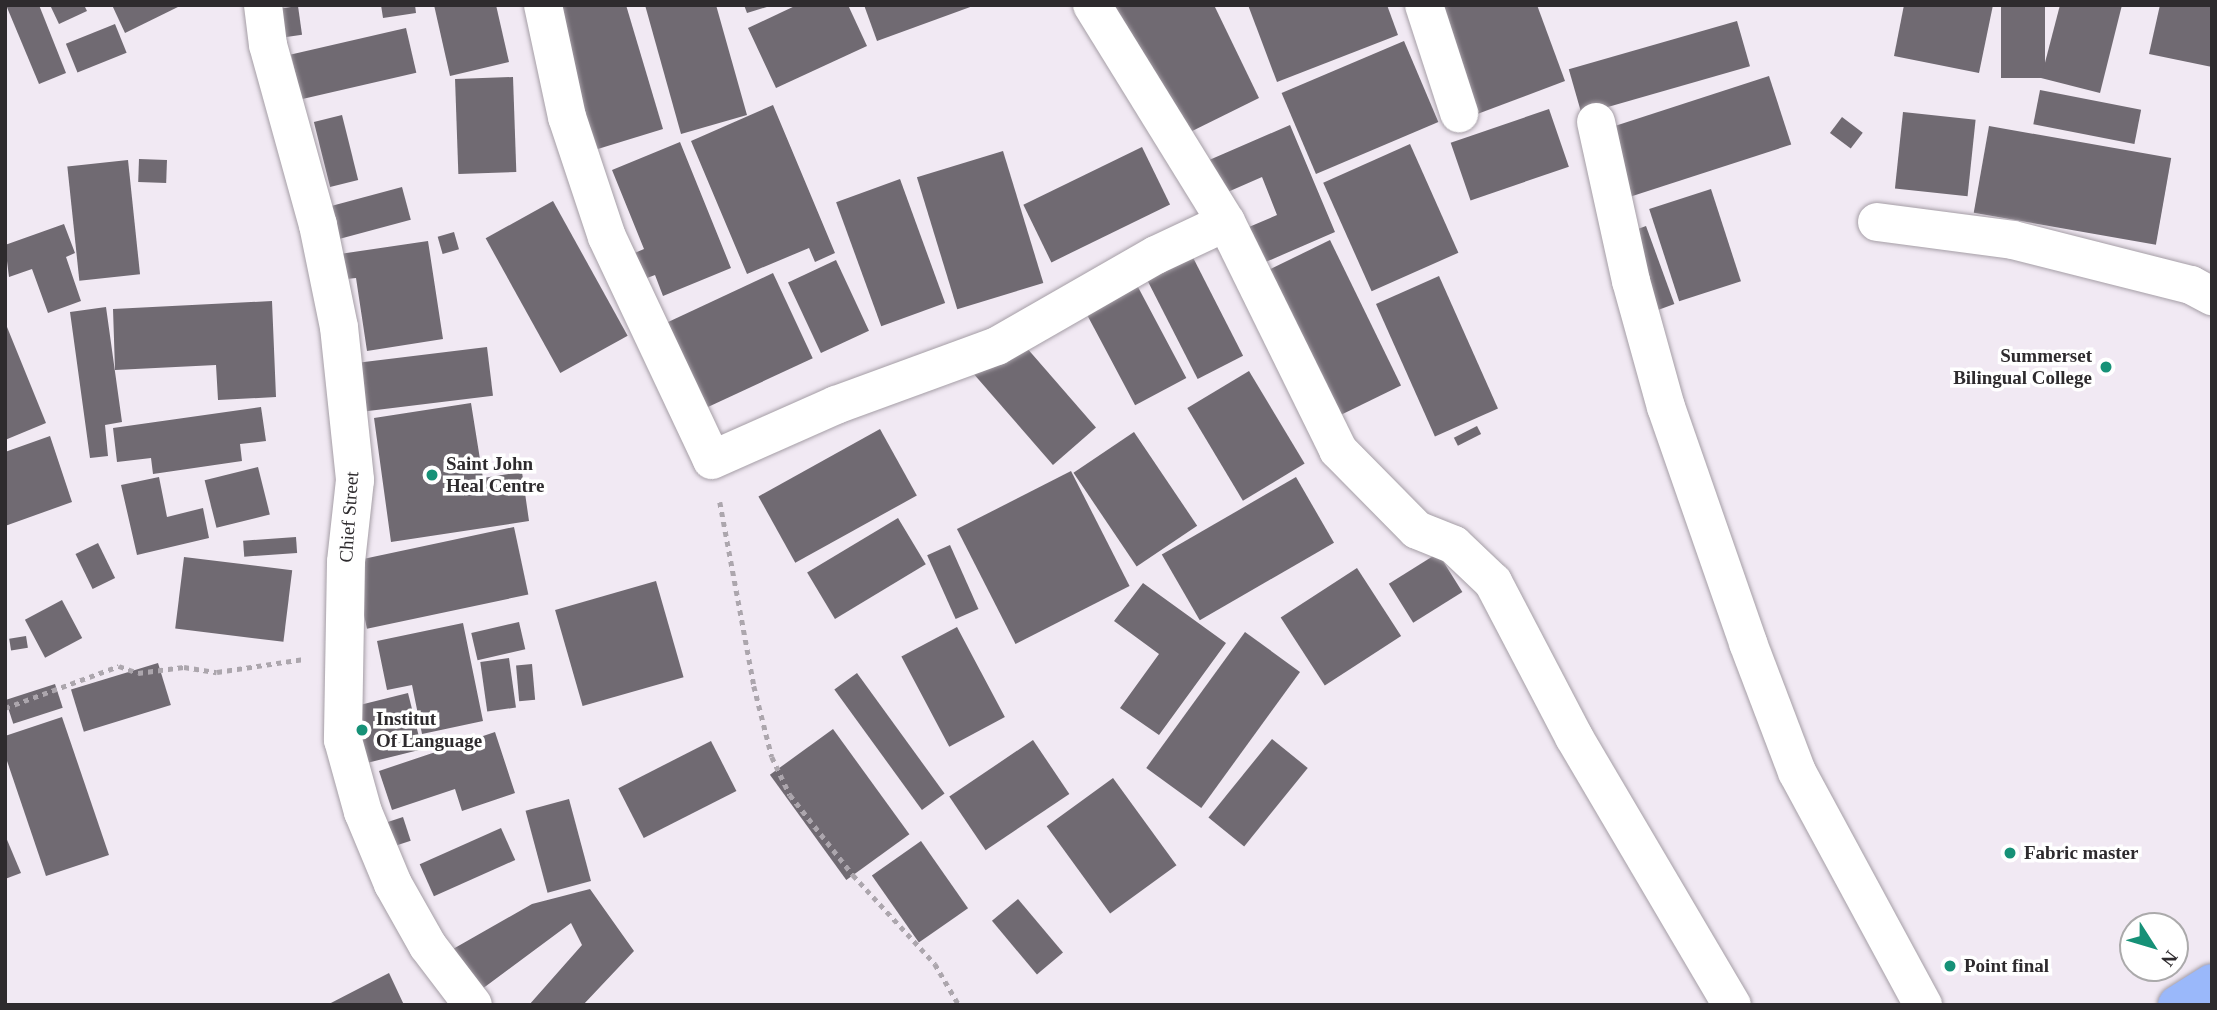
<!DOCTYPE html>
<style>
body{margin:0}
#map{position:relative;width:2217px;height:1010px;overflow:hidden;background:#f1e9f3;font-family:"Times New Roman",serif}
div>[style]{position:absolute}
.building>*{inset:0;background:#706a72;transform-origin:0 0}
.path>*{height:4.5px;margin-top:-2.25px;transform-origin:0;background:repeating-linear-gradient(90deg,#aca6ad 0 5px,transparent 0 10px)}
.roads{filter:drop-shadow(0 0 2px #a59ea6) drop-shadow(0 0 2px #a59ea6)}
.minor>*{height:38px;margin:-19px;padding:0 19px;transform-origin:19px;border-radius:19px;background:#fff}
.trunk>*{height:38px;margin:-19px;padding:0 19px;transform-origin:19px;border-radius:19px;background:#9ab8fa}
.dots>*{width:19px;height:19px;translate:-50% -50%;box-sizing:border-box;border:4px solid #fff;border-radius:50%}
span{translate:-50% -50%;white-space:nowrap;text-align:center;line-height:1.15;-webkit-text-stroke:7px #fff;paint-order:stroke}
.poi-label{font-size:19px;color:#2e2b2e;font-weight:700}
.right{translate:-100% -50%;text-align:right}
.left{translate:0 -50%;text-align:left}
.street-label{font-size:19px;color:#2e2b2e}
.frame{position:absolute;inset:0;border:7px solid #2e2b2e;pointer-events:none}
.north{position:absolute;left:2119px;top:912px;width:70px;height:70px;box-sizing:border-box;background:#fff;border:2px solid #abaaab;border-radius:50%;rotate:127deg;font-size:19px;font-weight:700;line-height:28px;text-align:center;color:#2e2b2e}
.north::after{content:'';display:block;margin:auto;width:24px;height:32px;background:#169177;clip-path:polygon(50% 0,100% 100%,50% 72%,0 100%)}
</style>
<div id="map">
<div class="building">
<i style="clip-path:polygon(6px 5px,39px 5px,66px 73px,39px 84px)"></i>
<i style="clip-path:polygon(50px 5px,84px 5px,87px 11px,59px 24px)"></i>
<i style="clip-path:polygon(112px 5px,182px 5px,125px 33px)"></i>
<i style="clip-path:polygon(381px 5px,415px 5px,416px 13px,383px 18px)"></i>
<i style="clip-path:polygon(434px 5px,496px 5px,509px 62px,450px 76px)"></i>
<i style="clip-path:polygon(543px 5px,626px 5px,663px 129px,588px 152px)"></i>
<i style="clip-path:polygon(645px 5px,716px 5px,747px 115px,681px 134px)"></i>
<i style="clip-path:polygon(744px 5px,770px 5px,770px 6px,747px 13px)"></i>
<i style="clip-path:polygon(797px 5px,848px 5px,867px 46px,776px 88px,748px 28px)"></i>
<i style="clip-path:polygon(864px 5px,973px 5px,973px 6px,877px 41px)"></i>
<i style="clip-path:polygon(1112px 5px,1214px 5px,1259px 98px,1176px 139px)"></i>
<i style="clip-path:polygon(1248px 5px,1387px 5px,1398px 35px,1277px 82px)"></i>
<i style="clip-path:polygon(1431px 5px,1537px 5px,1565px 81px,1472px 116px)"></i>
<i style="clip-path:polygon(1904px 5px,1993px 5px,1979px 73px,1894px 56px)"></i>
<i style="left:2001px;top:5px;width:44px;height:73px"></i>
<i style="clip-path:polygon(2060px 5px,2122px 5px,2100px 93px,2041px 78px)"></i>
<i style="clip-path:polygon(2160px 5px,2212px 5px,2212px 67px,2149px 54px)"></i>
<i style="left:298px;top:6px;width:29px;height:21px;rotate:82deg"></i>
<i style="left:1737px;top:21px;width:47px;height:175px;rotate:74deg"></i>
<i style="left:115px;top:24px;width:31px;height:53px;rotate:68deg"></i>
<i style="left:406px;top:28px;width:46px;height:118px;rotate:77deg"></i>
<i style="left:1404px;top:41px;width:88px;height:133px;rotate:67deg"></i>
<i style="left:1769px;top:76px;width:72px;height:188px;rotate:72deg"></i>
<i style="left:513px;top:77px;width:95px;height:58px;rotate:88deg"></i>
<i style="left:2040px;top:90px;width:103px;height:35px;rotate:11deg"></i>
<i style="clip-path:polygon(773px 105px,835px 253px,815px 262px,809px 248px,747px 274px,691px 141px)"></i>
<i style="left:1549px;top:109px;width:61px;height:104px;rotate:71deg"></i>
<i style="left:1903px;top:112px;width:73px;height:77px;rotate:6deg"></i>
<i style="left:342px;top:115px;width:67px;height:29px;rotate:76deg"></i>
<i style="left:1842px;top:117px;width:26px;height:20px;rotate:37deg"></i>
<i style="clip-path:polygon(1290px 125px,1335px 232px,1245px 271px,1230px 235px,1277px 215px,1262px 177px,1214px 198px,1200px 164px)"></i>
<i style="left:1989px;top:126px;width:185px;height:88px;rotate:10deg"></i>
<i style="clip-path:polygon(680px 142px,731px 268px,663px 296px,655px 275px,626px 286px,616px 261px,644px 249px,612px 170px)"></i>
<i style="left:1410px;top:144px;width:119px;height:95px;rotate:66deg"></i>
<i style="left:1142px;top:147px;width:64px;height:132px;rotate:64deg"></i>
<i style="left:1003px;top:151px;width:138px;height:90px;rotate:73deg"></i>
<i style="left:139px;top:159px;width:28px;height:23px;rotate:2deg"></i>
<i style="left:128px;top:160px;width:115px;height:61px;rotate:84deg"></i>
<i style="left:900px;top:179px;width:132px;height:68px;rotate:70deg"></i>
<i style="left:402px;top:187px;width:34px;height:79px;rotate:75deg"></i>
<i style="left:1711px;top:189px;width:97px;height:65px;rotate:72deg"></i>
<i style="left:553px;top:201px;width:154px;height:77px;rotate:61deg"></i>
<i style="clip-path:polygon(64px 224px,75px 253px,66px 257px,81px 301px,48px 313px,32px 269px,9px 277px,5px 245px)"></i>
<i style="left:1646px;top:226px;width:83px;height:43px;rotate:70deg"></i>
<i style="left:454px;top:232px;width:18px;height:17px;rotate:74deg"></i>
<i style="left:1180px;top:232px;width:139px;height:51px;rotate:63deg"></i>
<i style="left:1330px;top:240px;width:162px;height:82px;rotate:64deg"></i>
<i style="clip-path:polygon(428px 241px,443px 339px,367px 351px,356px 278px,337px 280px,333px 255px)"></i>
<i style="left:836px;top:260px;width:78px;height:53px;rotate:65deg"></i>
<i style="left:1130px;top:272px;width:120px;height:58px;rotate:62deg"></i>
<i style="left:773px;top:273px;width:94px;height:134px;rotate:65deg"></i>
<i style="left:1439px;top:276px;width:145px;height:69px;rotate:66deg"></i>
<i style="clip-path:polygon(272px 301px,276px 397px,218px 400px,216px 365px,115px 370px,113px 309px)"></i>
<i style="clip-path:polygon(106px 307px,122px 422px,105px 425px,108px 456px,90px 458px,70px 312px)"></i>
<i style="clip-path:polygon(5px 322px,46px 423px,5px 440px)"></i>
<i style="left:1012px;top:331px;width:128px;height:57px;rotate:49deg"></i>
<i style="left:487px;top:347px;width:49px;height:130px;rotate:83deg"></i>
<i style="left:1249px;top:371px;width:108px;height:72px;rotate:59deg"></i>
<i style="clip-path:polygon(471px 403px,483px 478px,522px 472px,529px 521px,391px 542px,374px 418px)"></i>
<i style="clip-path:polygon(261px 407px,266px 441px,240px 444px,242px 461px,153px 474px,151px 458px,117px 462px,113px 428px)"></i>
<i style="left:1477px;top:426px;width:9px;height:26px;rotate:63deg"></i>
<i style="left:880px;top:429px;width:76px;height:139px;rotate:61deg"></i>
<i style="left:1134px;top:432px;width:113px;height:73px;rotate:56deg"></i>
<i style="clip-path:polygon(50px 436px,72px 502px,5px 526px,5px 452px)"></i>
<i style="left:258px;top:467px;width:49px;height:55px;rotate:76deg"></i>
<i style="left:1071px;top:471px;width:129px;height:128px;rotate:63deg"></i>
<i style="clip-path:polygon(159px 477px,167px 517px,203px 508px,209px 538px,137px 555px,121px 485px)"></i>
<i style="left:1296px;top:477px;width:76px;height:155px;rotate:60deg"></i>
<i style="left:898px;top:518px;width:54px;height:106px;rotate:59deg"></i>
<i style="left:514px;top:527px;width:69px;height:165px;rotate:78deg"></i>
<i style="left:296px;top:537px;width:16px;height:53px;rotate:86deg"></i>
<i style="left:98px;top:543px;width:39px;height:25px;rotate:64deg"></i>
<i style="left:950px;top:545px;width:70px;height:25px;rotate:66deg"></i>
<i style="left:1438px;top:553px;width:46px;height:58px;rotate:58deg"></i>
<i style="left:184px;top:557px;width:109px;height:72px;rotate:7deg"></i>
<i style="left:1357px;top:568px;width:81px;height:91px;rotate:57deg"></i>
<i style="left:656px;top:581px;width:100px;height:105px;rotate:74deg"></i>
<i style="clip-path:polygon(1143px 583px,1226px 643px,1159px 735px,1120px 708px,1159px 654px,1114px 621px)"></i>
<i style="left:62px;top:600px;width:43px;height:42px;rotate:62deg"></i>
<i style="left:519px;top:622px;width:28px;height:49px;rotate:77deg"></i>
<i style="clip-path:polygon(463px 623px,483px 721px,422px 734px,412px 685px,387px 690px,377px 641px)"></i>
<i style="left:957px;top:627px;width:102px;height:63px;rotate:62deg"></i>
<i style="left:1245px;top:632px;width:68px;height:168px;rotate:36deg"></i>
<i style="left:26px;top:636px;width:12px;height:17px;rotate:81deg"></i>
<i style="left:509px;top:658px;width:50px;height:29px;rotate:82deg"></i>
<i style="left:158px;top:663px;width:44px;height:91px;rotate:73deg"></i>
<i style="left:532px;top:664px;width:36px;height:16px;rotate:85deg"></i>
<i style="left:857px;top:673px;width:149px;height:28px;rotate:54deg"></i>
<i style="left:55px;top:684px;width:25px;height:52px;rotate:72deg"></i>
<i style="left:408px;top:693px;width:58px;height:59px;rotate:76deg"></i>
<i style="clip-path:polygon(62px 717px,109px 855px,46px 876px,5px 755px,5px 736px)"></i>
<i style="left:833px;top:729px;width:130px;height:78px;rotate:54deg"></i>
<i style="clip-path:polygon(495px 732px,515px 793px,462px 811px,455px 789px,392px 810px,379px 771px)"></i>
<i style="left:1272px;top:739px;width:46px;height:101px;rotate:39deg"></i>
<i style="left:1033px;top:740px;width:65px;height:101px;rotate:56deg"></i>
<i style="left:711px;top:741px;width:56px;height:104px;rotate:63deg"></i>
<i style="left:1113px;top:778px;width:108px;height:82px;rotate:54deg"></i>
<i style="left:569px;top:799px;width:85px;height:45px;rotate:75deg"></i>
<i style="left:403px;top:817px;width:25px;height:24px;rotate:72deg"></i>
<i style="left:501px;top:828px;width:35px;height:89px;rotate:66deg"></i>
<i style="clip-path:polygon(5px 835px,21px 873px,5px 879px)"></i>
<i style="left:921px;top:841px;width:82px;height:60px;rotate:55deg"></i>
<i style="clip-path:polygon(590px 889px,634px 951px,583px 1005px,529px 1005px,582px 945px,571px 923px,478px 992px,446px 953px,532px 904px)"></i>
<i style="left:1018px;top:899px;width:70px;height:34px;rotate:50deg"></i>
<i style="clip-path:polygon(389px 973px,404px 1005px,327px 1005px)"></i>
</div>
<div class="path">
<i style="left:720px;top:502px;width:187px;rotate:79.5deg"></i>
<i style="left:754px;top:686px;width:73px;rotate:75.8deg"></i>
<i style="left:772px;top:757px;width:42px;rotate:64.7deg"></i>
<i style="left:790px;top:795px;width:102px;rotate:51.8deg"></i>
<i style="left:853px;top:875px;width:121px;rotate:47.3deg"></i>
<i style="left:935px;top:964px;width:48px;rotate:59.7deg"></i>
<i style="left:5px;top:708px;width:121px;rotate:-20.2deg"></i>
<i style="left:119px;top:666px;width:20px;rotate:20deg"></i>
<i style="left:138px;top:673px;width:46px;rotate:-7.4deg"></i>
<i style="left:184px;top:667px;width:33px;rotate:9deg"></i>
<i style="left:217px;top:672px;width:88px;rotate:-8.5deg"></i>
</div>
<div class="roads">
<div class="minor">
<i style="left:263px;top:5px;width:40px;rotate:82.9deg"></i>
<i style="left:268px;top:45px;width:187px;rotate:74.5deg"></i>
<i style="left:318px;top:225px;width:104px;rotate:78.4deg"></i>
<i style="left:339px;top:327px;width:154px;rotate:84deg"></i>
<i style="left:355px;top:480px;width:82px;rotate:96.3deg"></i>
<i style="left:346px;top:562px;width:178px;rotate:91deg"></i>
<i style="left:343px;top:740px;width:75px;rotate:74.5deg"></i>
<i style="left:363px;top:812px;width:78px;rotate:67.4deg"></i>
<i style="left:393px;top:884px;width:71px;rotate:60.6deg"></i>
<i style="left:428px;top:946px;width:74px;rotate:52.7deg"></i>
<i style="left:543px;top:5px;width:115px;rotate:77.9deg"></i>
<i style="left:567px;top:117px;width:126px;rotate:71.6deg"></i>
<i style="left:607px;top:237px;width:246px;rotate:64.8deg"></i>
<i style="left:712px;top:460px;width:136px;rotate:-23.9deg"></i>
<i style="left:836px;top:405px;width:171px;rotate:-20.1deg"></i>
<i style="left:997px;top:346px;width:183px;rotate:-29.8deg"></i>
<i style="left:1156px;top:255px;width:77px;rotate:-25.2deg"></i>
<i style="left:1226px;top:222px;width:254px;rotate:63.8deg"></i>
<i style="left:1338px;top:450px;width:112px;rotate:45.4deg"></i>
<i style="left:1417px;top:530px;width:40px;rotate:22deg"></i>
<i style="left:1454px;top:545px;width:54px;rotate:43.5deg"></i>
<i style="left:1493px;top:582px;width:175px;rotate:62.4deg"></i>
<i style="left:1574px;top:737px;width:311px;rotate:59.5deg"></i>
<i style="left:1092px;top:5px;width:255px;rotate:58.3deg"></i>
<i style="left:1424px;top:5px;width:114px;rotate:72deg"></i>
<i style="left:1596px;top:122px;width:163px;rotate:77.6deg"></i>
<i style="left:1631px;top:281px;width:131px;rotate:74.5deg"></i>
<i style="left:1666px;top:407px;width:250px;rotate:70.8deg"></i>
<i style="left:1748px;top:643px;width:138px;rotate:69.2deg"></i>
<i style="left:1797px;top:772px;width:265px;rotate:61.6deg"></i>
<i style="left:1877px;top:222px;width:137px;rotate:7.5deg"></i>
<i style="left:2013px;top:240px;width:184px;rotate:14.2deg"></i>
<i style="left:2191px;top:285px;width:24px;rotate:28deg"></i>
</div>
<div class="trunk">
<i style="left:2177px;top:1005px;width:41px;rotate:-32.2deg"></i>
</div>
</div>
<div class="dots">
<i style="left:2106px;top:367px;background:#169177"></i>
<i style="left:432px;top:475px;background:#169177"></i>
<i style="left:362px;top:730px;background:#169177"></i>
<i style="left:2010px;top:853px;background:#169177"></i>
<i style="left:1950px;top:966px;background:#169177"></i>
</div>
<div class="poi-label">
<span class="right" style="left:2092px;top:367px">Summerset<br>Bilingual College</span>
<span class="left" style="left:446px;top:475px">Saint John<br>Heal Centre</span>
<span class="left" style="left:376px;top:730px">Institut<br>Of Language</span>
<span class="left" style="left:2024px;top:853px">Fabric master</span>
<span class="left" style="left:1964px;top:966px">Point final</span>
</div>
<div class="street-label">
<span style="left:349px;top:517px;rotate:-86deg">Chief Street</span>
</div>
<div class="frame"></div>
<div class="north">N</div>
</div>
